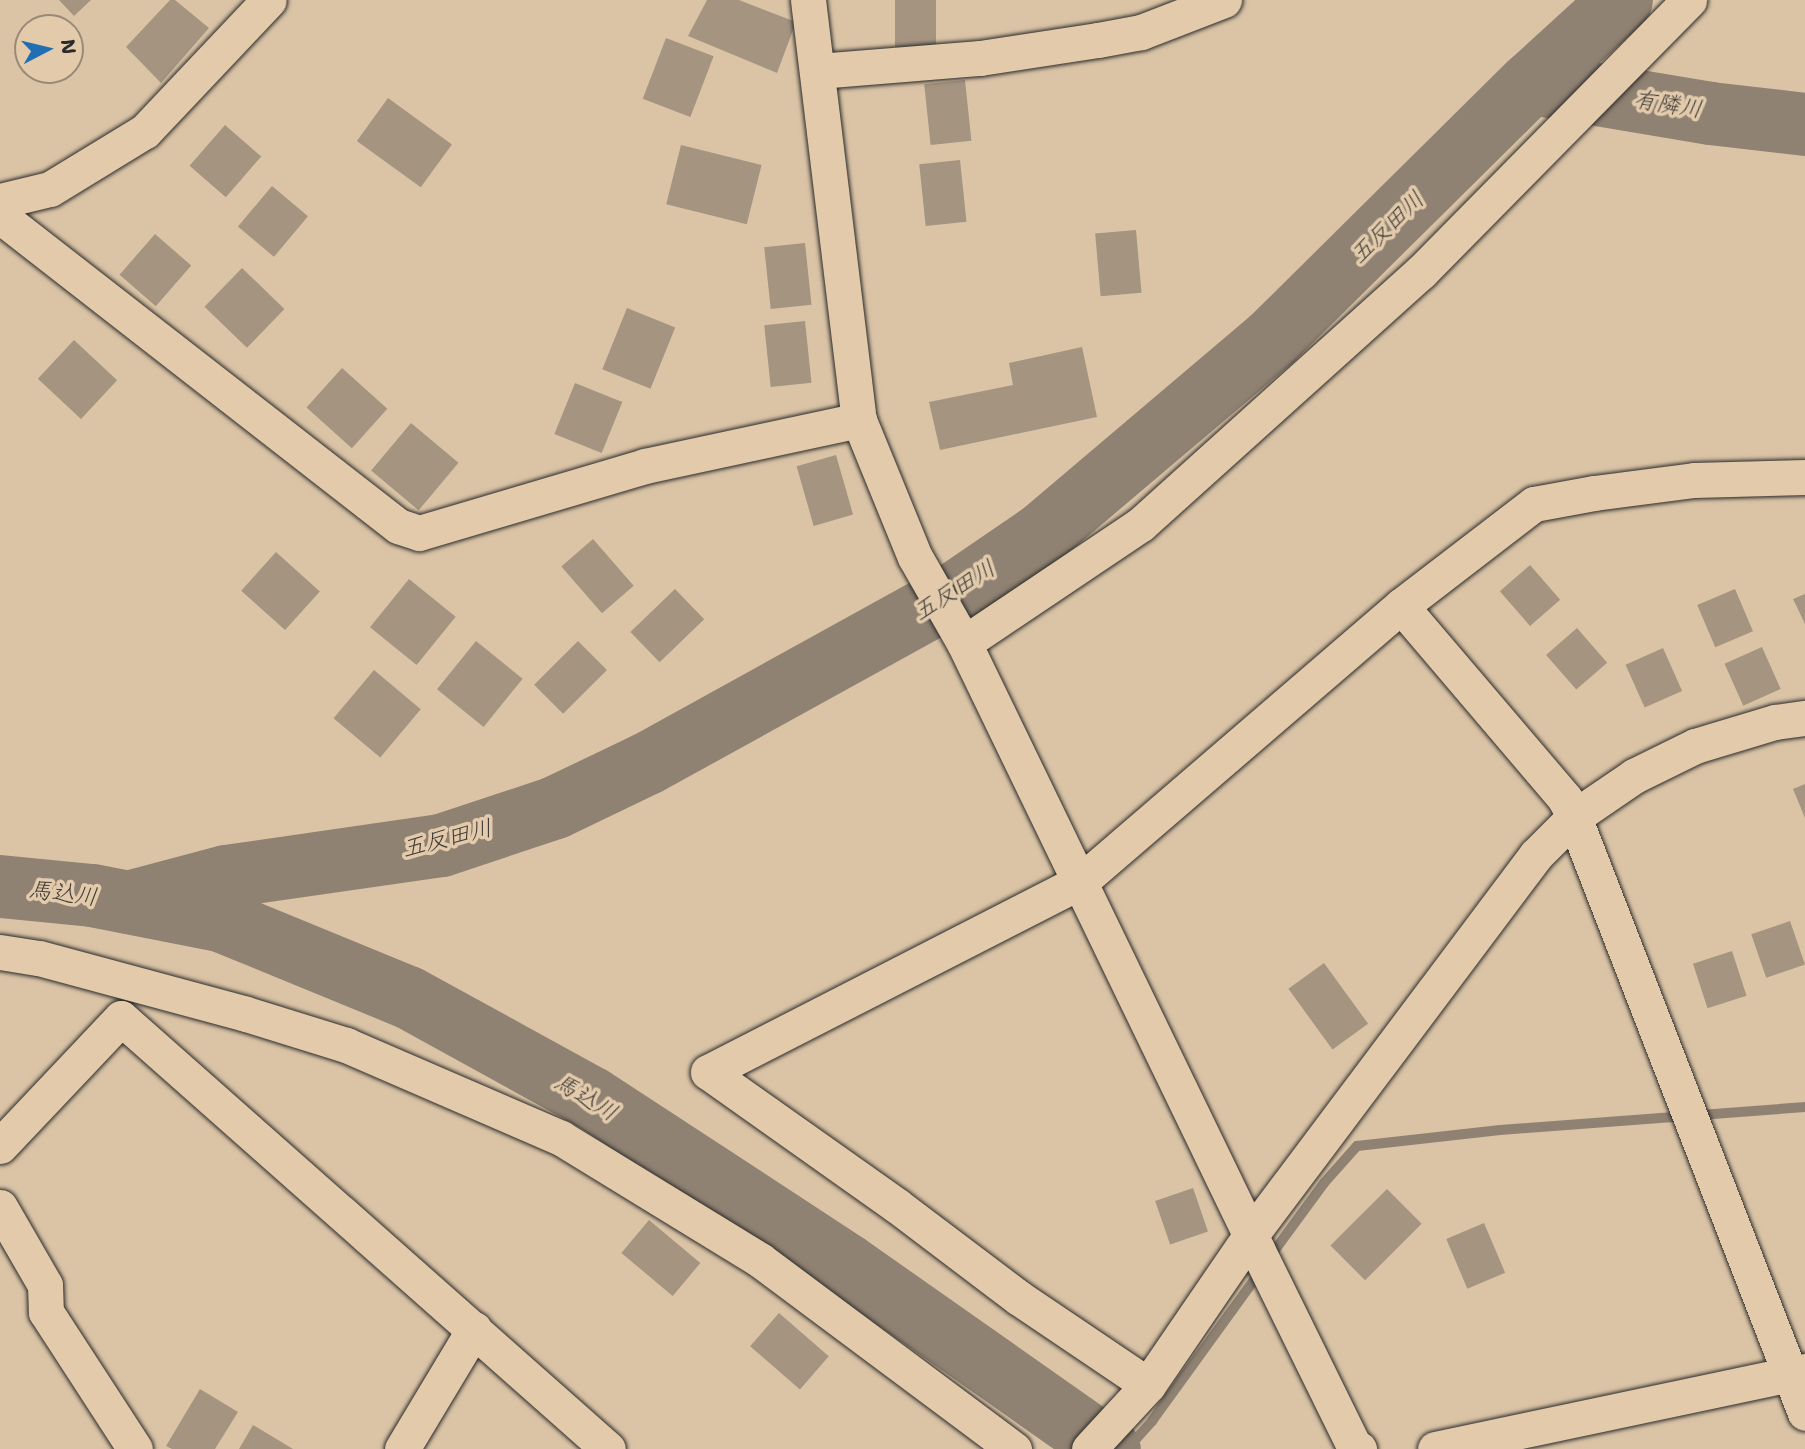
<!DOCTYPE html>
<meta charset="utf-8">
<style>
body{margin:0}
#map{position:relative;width:1805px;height:1449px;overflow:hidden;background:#dbc4a6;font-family:"Shantell Sans","Klee One",sans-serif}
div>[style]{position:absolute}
.stream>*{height:10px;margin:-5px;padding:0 5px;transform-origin:5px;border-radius:5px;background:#908272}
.river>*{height:63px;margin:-31.5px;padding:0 31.5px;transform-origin:31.5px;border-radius:31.5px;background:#908272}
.building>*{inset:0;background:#a49480;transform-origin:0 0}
.roads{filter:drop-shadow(0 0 2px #2b2b2b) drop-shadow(0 0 2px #2b2b2b)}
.street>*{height:35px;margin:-17.5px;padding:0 17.5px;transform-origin:17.5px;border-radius:17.5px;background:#e2caab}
span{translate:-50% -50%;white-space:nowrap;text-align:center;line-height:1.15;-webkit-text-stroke:7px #e2caab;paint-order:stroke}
.water-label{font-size:23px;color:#3f3c39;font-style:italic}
.north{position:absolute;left:14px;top:14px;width:70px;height:70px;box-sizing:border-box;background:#e2caab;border:2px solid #998a78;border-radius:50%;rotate:83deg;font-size:19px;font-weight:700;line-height:28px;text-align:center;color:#2b2b2b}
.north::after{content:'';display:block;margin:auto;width:24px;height:32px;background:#1f6fb2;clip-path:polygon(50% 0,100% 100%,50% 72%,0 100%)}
</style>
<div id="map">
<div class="stream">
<i style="left:1269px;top:1258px;width:93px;rotate:-53.7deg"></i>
<i style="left:1324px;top:1183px;width:50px;rotate:-48.3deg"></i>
<i style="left:1357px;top:1146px;width:144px;rotate:-6.4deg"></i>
<i style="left:1500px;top:1130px;width:306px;rotate:-4.3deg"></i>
<i style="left:1127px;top:1449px;width:38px;rotate:-48deg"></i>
<i style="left:1152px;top:1421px;width:184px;rotate:-54.1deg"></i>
</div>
<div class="river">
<i style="left:1531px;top:83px;width:181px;rotate:9.5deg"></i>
<i style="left:1710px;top:113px;width:96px;rotate:6.6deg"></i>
<i style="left:0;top:886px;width:92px;rotate:5.6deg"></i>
<i style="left:92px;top:895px;width:130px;rotate:11.1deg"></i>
<i style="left:220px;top:920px;width:203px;rotate:22.3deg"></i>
<i style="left:408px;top:997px;width:210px;rotate:28.8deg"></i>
<i style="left:592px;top:1098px;width:305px;rotate:33.2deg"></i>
<i style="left:847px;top:1265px;width:320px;rotate:35.1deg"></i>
<i style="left:128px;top:902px;width:101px;rotate:-14.9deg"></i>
<i style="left:226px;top:876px;width:217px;rotate:-8.2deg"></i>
<i style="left:441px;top:845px;width:120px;rotate:-18.4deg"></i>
<i style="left:555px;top:807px;width:102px;rotate:-25.6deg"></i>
<i style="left:647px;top:763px;width:350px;rotate:-28.9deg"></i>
<i style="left:953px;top:594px;width:108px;rotate:-34.4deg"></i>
<i style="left:1042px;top:533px;width:300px;rotate:-40.3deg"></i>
<i style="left:1271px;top:339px;width:364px;rotate:-44.7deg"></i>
<i style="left:1530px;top:83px;width:123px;rotate:-42.4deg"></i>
</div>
<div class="building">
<i style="clip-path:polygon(59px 0,91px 0,74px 16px)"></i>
<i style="clip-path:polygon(170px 0,175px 0,209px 28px,161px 83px,126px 47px)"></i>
<i style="clip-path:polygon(707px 0,739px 0,796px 22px,777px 73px,688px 36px)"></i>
<i style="left:895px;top:0;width:41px;height:47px"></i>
<i style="left:666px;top:38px;width:51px;height:65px;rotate:21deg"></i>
<i style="left:965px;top:80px;width:61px;height:41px;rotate:84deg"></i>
<i style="left:388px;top:98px;width:79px;height:53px;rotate:36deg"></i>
<i style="left:225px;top:125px;width:48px;height:54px;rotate:41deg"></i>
<i style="left:681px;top:145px;width:83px;height:61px;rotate:14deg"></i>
<i style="left:960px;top:160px;width:62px;height:41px;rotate:84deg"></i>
<i style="left:272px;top:186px;width:47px;height:53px;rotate:40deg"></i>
<i style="left:1136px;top:230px;width:63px;height:41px;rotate:85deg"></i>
<i style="left:155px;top:234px;width:48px;height:54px;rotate:41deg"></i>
<i style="left:805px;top:243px;width:62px;height:41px;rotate:84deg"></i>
<i style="left:242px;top:268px;width:59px;height:54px;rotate:44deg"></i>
<i style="left:627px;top:308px;width:52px;height:66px;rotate:22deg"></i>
<i style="left:805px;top:321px;width:62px;height:41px;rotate:84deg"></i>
<i style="left:74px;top:340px;width:59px;height:53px;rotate:43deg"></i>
<i style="clip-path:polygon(1082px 347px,1097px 417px,940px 450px,929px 402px,1013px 385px,1009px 363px)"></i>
<i style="left:342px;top:368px;width:61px;height:53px;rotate:42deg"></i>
<i style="left:575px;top:383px;width:51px;height:55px;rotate:22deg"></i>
<i style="left:411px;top:423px;width:62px;height:62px;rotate:40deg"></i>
<i style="left:836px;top:455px;width:62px;height:41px;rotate:74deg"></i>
<i style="left:593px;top:539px;width:62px;height:42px;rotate:49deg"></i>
<i style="left:276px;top:552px;width:59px;height:52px;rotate:42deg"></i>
<i style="left:1530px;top:565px;width:46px;height:40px;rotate:49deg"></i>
<i style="left:409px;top:579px;width:60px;height:62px;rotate:39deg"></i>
<i style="left:675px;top:589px;width:42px;height:62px;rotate:46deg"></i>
<i style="left:1735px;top:589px;width:46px;height:41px;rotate:67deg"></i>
<i style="clip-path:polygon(1805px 594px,1805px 624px,1793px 599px)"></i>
<i style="left:1577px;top:628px;width:46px;height:41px;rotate:49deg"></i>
<i style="left:476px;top:641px;width:60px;height:62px;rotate:39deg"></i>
<i style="left:578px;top:641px;width:41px;height:62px;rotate:45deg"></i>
<i style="left:1762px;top:647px;width:46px;height:41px;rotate:66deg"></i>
<i style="left:1663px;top:648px;width:47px;height:41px;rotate:66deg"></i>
<i style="left:374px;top:670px;width:61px;height:63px;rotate:40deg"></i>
<i style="clip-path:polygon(1805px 784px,1805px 818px,1793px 789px)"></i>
<i style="left:1790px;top:921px;width:46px;height:41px;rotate:71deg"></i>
<i style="left:1732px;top:951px;width:47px;height:41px;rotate:72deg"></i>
<i style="left:1324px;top:963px;width:75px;height:44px;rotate:54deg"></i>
<i style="left:1193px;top:1188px;width:46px;height:40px;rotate:71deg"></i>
<i style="left:1387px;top:1189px;width:49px;height:80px;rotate:45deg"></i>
<i style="left:649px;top:1220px;width:67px;height:43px;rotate:40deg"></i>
<i style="left:1484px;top:1223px;width:54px;height:41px;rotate:67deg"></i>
<i style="left:779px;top:1313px;width:66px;height:44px;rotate:41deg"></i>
<i style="clip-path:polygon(200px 1389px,238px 1412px,215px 1449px,172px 1449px,166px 1446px)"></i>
<i style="clip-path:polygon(253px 1425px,293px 1449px,239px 1449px)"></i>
</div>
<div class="roads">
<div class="street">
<i style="left:808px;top:0;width:423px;rotate:83.1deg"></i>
<i style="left:859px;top:420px;width:148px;rotate:67.8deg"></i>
<i style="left:915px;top:557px;width:99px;rotate:60.3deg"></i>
<i style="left:964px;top:643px;width:675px;rotate:64.19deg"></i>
<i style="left:1258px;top:1251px;width:217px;rotate:63.8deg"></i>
<i style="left:1354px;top:1446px;width:6px;rotate:31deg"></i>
<i style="left:818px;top:71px;width:163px;rotate:-4.6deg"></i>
<i style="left:980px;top:58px;width:119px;rotate:-8.7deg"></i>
<i style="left:1098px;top:40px;width:44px;rotate:-10.5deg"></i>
<i style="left:1141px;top:32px;width:89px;rotate:-21.1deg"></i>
<i style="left:0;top:201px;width:51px;rotate:-13.5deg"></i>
<i style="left:50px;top:189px;width:111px;rotate:-31.4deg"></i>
<i style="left:145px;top:131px;width:180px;rotate:-46.6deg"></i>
<i style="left:0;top:216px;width:504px;rotate:37.91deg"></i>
<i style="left:398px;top:526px;width:22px;rotate:18deg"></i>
<i style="left:419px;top:533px;width:236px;rotate:-16.5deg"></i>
<i style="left:645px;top:466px;width:219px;rotate:-12.1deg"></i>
<i style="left:1401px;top:606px;width:253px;rotate:49.6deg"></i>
<i style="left:1565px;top:799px;width:20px;rotate:63deg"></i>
<i style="left:1574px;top:817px;width:639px;rotate:68.81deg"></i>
<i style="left:964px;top:643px;width:213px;rotate:-33.9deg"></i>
<i style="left:1141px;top:524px;width:377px;rotate:-42deg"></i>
<i style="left:1421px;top:272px;width:382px;rotate:-45.4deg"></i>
<i style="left:0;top:952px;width:39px;rotate:9deg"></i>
<i style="left:39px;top:958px;width:214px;rotate:15.1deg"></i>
<i style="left:246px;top:1014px;width:105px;rotate:17.2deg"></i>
<i style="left:346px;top:1045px;width:234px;rotate:23.4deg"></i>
<i style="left:561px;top:1138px;width:233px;rotate:31.5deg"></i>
<i style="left:760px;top:1260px;width:317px;rotate:36.7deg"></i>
<i style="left:0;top:1146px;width:176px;rotate:-46.6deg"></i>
<i style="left:121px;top:1018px;width:650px;rotate:41.51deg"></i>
<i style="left:0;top:1207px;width:90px;rotate:60deg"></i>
<i style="left:45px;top:1285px;width:27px;rotate:88deg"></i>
<i style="left:46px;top:1312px;width:163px;rotate:57deg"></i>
<i style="left:1148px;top:1385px;width:156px;rotate:-146deg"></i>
<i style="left:1019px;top:1298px;width:154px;rotate:-142.9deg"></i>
<i style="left:896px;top:1205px;width:230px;rotate:-144.7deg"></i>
<i style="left:708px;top:1072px;width:418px;rotate:-27.1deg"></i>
<i style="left:1080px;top:882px;width:423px;rotate:-40.7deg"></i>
<i style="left:1401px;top:606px;width:168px;rotate:-37.5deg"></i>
<i style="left:1534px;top:504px;width:61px;rotate:-10.4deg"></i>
<i style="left:1594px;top:493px;width:101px;rotate:-7.4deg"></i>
<i style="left:1694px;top:480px;width:111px;rotate:-1.5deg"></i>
<i style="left:402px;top:1449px;width:140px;rotate:-59deg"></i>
<i style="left:1089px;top:1449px;width:87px;rotate:-47.3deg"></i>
<i style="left:1148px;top:1385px;width:181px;rotate:-55.6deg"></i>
<i style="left:1250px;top:1236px;width:476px;rotate:-53.1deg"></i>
<i style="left:1536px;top:855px;width:54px;rotate:-45deg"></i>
<i style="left:1574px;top:817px;width:73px;rotate:-34.3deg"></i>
<i style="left:1634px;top:776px;width:68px;rotate:-26.2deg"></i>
<i style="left:1695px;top:746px;width:84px;rotate:-16.7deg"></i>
<i style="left:1775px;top:722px;width:30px;rotate:-8deg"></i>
<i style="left:1435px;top:1449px;width:378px;rotate:-11.9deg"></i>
</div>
</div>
<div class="water-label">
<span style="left:1668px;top:104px;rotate:9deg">有隣川</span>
<span style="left:1387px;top:227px;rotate:-44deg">五反田川</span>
<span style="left:954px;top:590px;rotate:-32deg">五反田川</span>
<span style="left:447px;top:838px;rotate:-14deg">五反田川</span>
<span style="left:63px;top:893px;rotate:7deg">馬込川</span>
<span style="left:586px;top:1097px;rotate:31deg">馬込川</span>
</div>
<div class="north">N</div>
</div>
